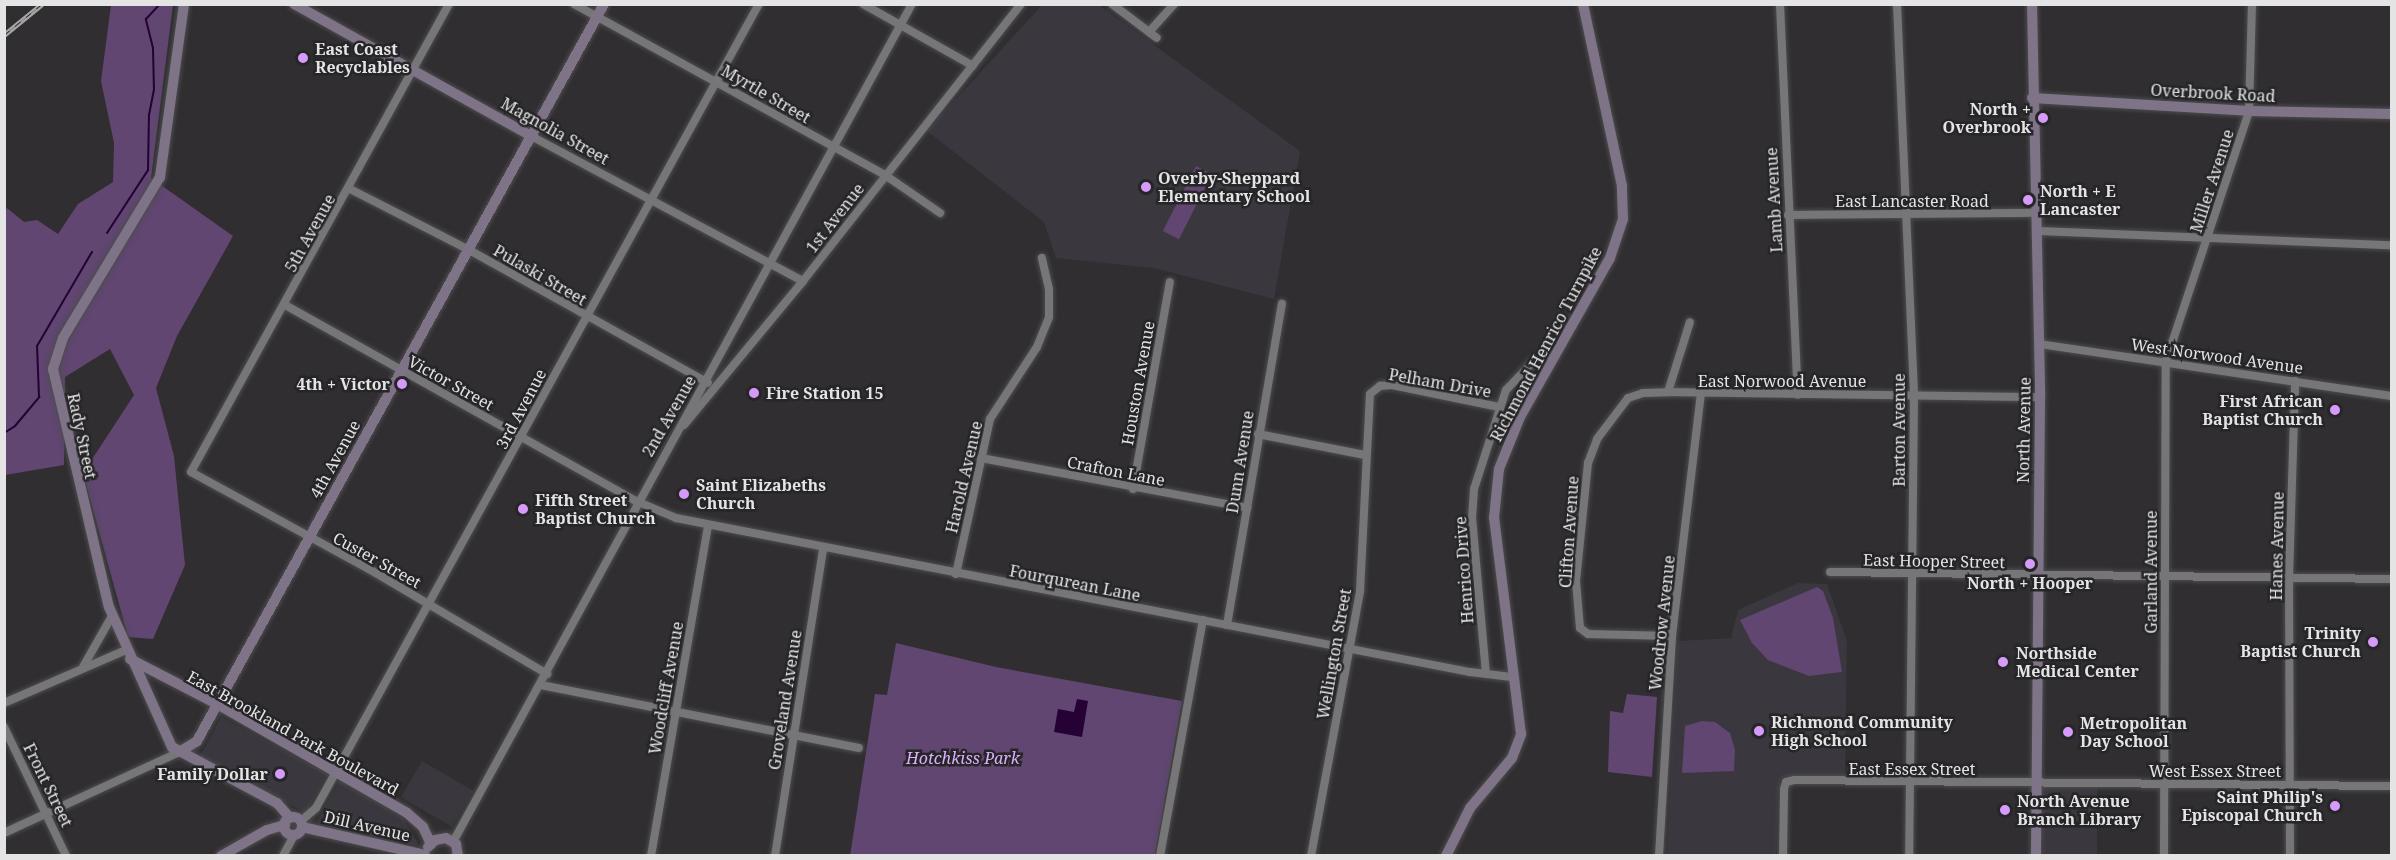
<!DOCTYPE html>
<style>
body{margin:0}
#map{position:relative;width:2396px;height:860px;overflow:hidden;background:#302e31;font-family:"Noto Serif",serif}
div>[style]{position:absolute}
.built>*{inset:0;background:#3b373e;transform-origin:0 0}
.green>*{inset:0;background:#604671;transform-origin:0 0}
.water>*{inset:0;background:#250135}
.stream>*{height:2px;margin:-1px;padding:0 1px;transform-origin:1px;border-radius:1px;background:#250135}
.roads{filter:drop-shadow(0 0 2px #4d4c4e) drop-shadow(0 0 2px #4d4c4e)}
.street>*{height:8px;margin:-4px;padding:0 4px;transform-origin:4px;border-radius:4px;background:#767577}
.secondary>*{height:10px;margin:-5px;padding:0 5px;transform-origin:5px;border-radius:5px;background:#7f7487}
.secondary>.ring{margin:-5px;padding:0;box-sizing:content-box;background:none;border:10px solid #7f7487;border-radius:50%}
.rail>*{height:4.5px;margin-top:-2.25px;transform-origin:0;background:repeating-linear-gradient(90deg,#262527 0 7px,#a8a8a9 0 14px);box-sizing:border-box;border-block:2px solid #a8a8a9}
.dots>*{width:16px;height:16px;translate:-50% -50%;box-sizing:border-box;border:3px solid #262527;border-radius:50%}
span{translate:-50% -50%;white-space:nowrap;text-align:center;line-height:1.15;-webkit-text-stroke:5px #262527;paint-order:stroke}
.poi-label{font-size:16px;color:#e4e4e5;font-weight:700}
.left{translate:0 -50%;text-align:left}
.right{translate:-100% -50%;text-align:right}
.street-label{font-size:16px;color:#e4e4e5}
.park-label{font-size:16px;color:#e0aeff;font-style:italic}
.frame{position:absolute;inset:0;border:6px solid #e4e4e5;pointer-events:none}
</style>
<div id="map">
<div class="built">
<i style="clip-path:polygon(1042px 5px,1099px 5px,1300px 151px,1274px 299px,1154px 268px,1056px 258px,1044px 222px,927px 131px)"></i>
<i style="clip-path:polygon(1798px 583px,1827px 584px,1847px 641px,1845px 776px,1782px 778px,1778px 788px,1776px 855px,1667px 856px,1678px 641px,1731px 638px,1738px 610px)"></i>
<i style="left:221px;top:717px;width:120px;height:45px;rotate:28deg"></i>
<i style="left:422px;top:761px;width:59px;height:42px;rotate:30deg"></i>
<i style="clip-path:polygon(340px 781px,403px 818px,419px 845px,378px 840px,319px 824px,317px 821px)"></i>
<i style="left:2043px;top:787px;width:54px;height:68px"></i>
</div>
<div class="green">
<i style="clip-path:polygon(111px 5px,173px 5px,151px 178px,233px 236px,177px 336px,156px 388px,174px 456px,185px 565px,153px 639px,128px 637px,83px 473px,134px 395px,110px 349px,65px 377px,64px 465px,5px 475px,5px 212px,7px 208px,24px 222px,37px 220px,58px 234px,78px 204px,113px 182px,114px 143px,101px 81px)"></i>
<i style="left:1196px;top:166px;width:18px;height:73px;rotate:27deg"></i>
<i style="clip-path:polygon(1817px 587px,1823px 591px,1833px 618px,1842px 672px,1809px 676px,1768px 660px,1752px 643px,1740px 620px)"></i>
<i style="clip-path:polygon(896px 643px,996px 667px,1182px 701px,1155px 855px,850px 856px,875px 694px,887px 695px)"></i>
<i style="clip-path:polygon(1627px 694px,1657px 697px,1652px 777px,1608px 772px,1610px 711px,1623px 713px)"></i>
<i style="clip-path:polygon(1702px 721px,1715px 722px,1730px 733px,1735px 750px,1734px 771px,1682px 773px,1685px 726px)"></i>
</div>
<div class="water">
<i style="clip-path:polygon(1077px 699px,1088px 701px,1082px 737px,1054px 732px,1058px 709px,1074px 712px)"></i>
</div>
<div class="stream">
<i style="left:107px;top:233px;width:75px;rotate:-56.9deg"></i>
<i style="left:148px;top:170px;width:55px;rotate:-89deg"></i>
<i style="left:149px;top:115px;width:25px;rotate:-79deg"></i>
<i style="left:154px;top:90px;width:42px;rotate:-91.4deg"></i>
<i style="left:153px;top:48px;width:30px;rotate:-104deg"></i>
<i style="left:146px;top:19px;width:21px;rotate:-47deg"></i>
<i style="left:4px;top:433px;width:13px;rotate:-32deg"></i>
<i style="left:15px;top:426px;width:38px;rotate:-50deg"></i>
<i style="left:39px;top:397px;width:51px;rotate:-92.2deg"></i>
<i style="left:37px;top:346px;width:109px;rotate:-59.7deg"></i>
</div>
<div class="roads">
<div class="street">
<i style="left:449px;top:4px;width:534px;rotate:118.87deg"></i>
<i style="left:191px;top:472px;width:203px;rotate:28.6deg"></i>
<i style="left:369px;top:569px;width:207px;rotate:30.5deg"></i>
<i style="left:574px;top:4px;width:355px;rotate:28.8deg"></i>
<i style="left:885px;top:175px;width:67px;rotate:34.6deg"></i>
<i style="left:863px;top:4px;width:126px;rotate:29.4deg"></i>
<i style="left:1112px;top:4px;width:56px;rotate:37.1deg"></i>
<i style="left:1780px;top:4px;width:391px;rotate:87.4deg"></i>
<i style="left:1897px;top:4px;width:391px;rotate:87.5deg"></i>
<i style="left:1914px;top:395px;width:461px;rotate:90.6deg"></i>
<i style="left:1149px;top:32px;width:38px;rotate:-48deg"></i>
<i style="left:533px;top:137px;width:306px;rotate:28.1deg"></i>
<i style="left:350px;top:189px;width:136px;rotate:27.1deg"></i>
<i style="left:471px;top:251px;width:271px;rotate:29.1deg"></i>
<i style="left:1788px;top:215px;width:249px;rotate:-0.5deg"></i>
<i style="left:2037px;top:231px;width:355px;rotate:2.3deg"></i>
<i style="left:285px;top:305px;width:402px;rotate:29.2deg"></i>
<i style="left:636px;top:501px;width:43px;rotate:23deg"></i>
<i style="left:676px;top:518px;width:809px;rotate:10.98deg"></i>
<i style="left:1470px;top:672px;width:42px;rotate:6.8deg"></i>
<i style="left:2039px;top:344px;width:357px;rotate:8.4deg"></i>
<i style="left:1668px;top:392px;width:73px;rotate:-72.6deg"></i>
<i style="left:684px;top:425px;width:187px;rotate:-50.4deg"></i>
<i style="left:803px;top:281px;width:352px;rotate:-51.8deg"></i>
<i style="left:1258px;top:434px;width:109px;rotate:11.1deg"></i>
<i style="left:981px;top:458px;width:271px;rotate:10.6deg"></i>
<i style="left:1133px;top:489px;width:210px;rotate:-79.9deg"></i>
<i style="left:1830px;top:572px;width:562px;rotate:0.71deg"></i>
<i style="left:956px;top:574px;width:159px;rotate:-77.6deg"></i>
<i style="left:990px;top:419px;width:86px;rotate:-56.9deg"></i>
<i style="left:1037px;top:347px;width:32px;rotate:-68deg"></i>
<i style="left:1049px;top:317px;width:28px;rotate:-90deg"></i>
<i style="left:1049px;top:289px;width:32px;rotate:-103deg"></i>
<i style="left:1227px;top:625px;width:326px;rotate:-80.3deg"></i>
<i style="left:1672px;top:636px;width:84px;rotate:-178.6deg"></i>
<i style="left:1588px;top:634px;width:10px;rotate:-143deg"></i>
<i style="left:1580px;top:628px;width:47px;rotate:-94.9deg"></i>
<i style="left:1576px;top:581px;width:119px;rotate:-84.2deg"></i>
<i style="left:1588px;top:463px;width:26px;rotate:-69deg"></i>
<i style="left:1597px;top:439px;width:51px;rotate:-52.9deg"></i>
<i style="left:1628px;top:398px;width:16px;rotate:-18deg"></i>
<i style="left:1643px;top:393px;width:25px;rotate:-2deg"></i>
<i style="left:1668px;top:392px;width:372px;rotate:0.8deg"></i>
<i style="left:83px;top:667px;width:59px;rotate:-60.4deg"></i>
<i style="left:1486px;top:674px;width:157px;rotate:-95.1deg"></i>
<i style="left:1472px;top:518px;width:29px;rotate:-86deg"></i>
<i style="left:1474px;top:489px;width:104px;rotate:-72.1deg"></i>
<i style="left:1506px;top:390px;width:42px;rotate:-46deg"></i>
<i style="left:1535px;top:360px;width:22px;rotate:-16deg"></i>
<i style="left:541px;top:685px;width:324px;rotate:11.2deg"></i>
<i style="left:4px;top:703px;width:133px;rotate:-23.5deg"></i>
<i style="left:4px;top:727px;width:143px;rotate:64.3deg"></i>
<i style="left:301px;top:821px;width:20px;rotate:-41deg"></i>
<i style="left:316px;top:808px;width:918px;rotate:-61.15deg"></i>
<i style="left:4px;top:833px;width:193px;rotate:-24.8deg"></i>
<i style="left:453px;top:842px;width:955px;rotate:-61.29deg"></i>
<i style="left:283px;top:856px;width:24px;rotate:-62deg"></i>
<i style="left:651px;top:856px;width:336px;rotate:-80.2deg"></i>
<i style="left:775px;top:856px;width:312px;rotate:-81.1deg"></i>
<i style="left:1160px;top:856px;width:240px;rotate:-79.7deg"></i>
<i style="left:1311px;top:856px;width:269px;rotate:-79.5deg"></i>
<i style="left:1360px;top:591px;width:197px;rotate:-87.1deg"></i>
<i style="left:1370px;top:394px;width:13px;rotate:-39deg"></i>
<i style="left:1380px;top:386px;width:11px;rotate:-5deg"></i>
<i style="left:1391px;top:385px;width:110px;rotate:11.5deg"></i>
<i style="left:1659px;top:856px;width:220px;rotate:-86.6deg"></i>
<i style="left:1672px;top:636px;width:244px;rotate:-83.2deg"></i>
<i style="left:1783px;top:856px;width:67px;rotate:-89.1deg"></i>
<i style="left:1784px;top:789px;width:7px;rotate:-74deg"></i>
<i style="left:1786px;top:782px;width:9px;rotate:-13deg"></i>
<i style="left:1795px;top:780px;width:597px;rotate:0.58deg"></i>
<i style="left:2164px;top:856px;width:495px;rotate:-89.8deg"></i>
<i style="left:2166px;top:361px;width:263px;rotate:-71.6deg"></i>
<i style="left:2249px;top:111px;width:107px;rotate:-88.4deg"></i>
<i style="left:2290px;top:856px;width:279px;rotate:-90.2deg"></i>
<i style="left:2289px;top:577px;width:196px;rotate:-88.2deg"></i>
</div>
<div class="secondary">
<i style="left:184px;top:4px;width:175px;rotate:97.9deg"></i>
<i style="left:160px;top:177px;width:188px;rotate:121.1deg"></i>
<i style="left:63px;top:338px;width:33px;rotate:108deg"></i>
<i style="left:53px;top:369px;width:244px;rotate:76.8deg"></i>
<i style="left:109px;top:607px;width:154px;rotate:65.8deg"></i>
<i style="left:172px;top:747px;width:119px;rotate:28.1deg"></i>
<i style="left:277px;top:803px;width:20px;rotate:49deg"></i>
<i style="left:294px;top:4px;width:274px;rotate:29.1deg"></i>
<i style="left:2032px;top:4px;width:393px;rotate:88.8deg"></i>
<i style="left:2040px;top:397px;width:459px;rotate:90.5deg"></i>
<i style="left:2032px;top:98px;width:217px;rotate:3.4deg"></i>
<i style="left:2249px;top:111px;width:143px;rotate:1.2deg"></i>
<i style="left:130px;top:659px;width:98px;rotate:27.3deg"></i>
<i style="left:217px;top:704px;width:219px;rotate:29.8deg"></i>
<i style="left:407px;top:813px;width:21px;rotate:41deg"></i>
<i style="left:423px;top:827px;width:19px;rotate:65deg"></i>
<i style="left:179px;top:752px;width:21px;rotate:-31deg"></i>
<i style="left:197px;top:741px;width:842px;rotate:-61.09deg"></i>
<i class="ring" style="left:284px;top:817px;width:8px;height:8px"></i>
<i style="left:302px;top:827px;width:126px;rotate:12.8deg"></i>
<i style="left:428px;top:847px;width:10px;rotate:-45deg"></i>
<i style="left:435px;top:840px;width:11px;rotate:-10deg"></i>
<i style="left:446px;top:838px;width:12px;rotate:31deg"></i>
<i style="left:456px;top:844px;width:12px;rotate:81deg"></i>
<i style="left:221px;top:856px;width:53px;rotate:-29.5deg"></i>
<i style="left:267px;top:830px;width:19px;rotate:-16deg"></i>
<i style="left:1446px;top:856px;width:54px;rotate:-63.4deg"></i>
<i style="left:1470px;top:808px;width:65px;rotate:-50deg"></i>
<i style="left:1512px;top:758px;width:26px;rotate:-69deg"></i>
<i style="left:1521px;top:734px;width:218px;rotate:-97.1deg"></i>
<i style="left:1494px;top:518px;width:49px;rotate:-84.2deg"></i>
<i style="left:1499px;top:469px;width:56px;rotate:-68deg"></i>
<i style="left:1520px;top:417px;width:183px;rotate:-60.5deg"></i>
<i style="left:1610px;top:258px;width:41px;rotate:-71.6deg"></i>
<i style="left:1623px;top:219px;width:33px;rotate:-92deg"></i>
<i style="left:1622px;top:186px;width:186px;rotate:-102.1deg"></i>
</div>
</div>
<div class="rail">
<i style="left:4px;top:35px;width:49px;rotate:-39.2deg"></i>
</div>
<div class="dots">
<i style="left:303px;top:58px;background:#d69bfa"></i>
<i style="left:2043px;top:118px;background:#d69bfa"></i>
<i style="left:1146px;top:187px;background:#d69bfa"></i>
<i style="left:2028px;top:200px;background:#d69bfa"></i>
<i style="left:402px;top:384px;background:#d69bfa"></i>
<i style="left:754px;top:393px;background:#d69bfa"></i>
<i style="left:2335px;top:410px;background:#d69bfa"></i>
<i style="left:684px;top:494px;background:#d69bfa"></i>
<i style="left:523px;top:509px;background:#d69bfa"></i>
<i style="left:2030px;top:564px;background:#d69bfa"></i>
<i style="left:2373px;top:642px;background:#d69bfa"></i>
<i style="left:2003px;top:662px;background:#d69bfa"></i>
<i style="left:1759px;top:731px;background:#d69bfa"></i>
<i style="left:2068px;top:732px;background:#d69bfa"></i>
<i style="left:280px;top:774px;background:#d69bfa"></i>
<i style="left:2335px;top:806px;background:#d69bfa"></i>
<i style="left:2005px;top:810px;background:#d69bfa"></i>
</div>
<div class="poi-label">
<span class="left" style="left:315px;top:58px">East Coast<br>Recyclables</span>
<span class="right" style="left:2031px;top:118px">North +<br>Overbrook</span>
<span class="left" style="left:1158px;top:187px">Overby-Sheppard<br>Elementary School</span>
<span class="left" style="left:2040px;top:200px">North + E<br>Lancaster</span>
<span class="right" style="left:390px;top:384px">4th + Victor</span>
<span class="left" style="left:766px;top:393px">Fire Station 15</span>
<span class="right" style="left:2323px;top:410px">First African<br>Baptist Church</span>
<span class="left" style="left:696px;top:494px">Saint Elizabeths<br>Church</span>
<span class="left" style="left:535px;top:509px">Fifth Street<br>Baptist Church</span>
<span style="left:2030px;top:583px">North + Hooper</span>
<span class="right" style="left:2361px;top:642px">Trinity<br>Baptist Church</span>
<span class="left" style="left:2016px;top:662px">Northside<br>Medical Center</span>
<span class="left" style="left:1771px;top:731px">Richmond Community<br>High School</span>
<span class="left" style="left:2080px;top:732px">Metropolitan<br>Day School</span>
<span class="right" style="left:268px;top:774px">Family Dollar</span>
<span class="right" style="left:2323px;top:806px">Saint Philip's<br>Episcopal Church</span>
<span class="left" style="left:2017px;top:810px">North Avenue<br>Branch Library</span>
</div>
<div class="street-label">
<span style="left:2213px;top:93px;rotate:3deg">Overbrook Road</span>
<span style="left:766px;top:94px;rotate:30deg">Myrtle Street</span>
<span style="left:555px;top:131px;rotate:29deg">Magnolia Street</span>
<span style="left:2212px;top:181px;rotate:-72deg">Miller Avenue</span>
<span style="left:1774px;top:200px;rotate:-93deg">Lamb Avenue</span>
<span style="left:1912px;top:201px">East Lancaster Road</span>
<span style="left:835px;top:218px;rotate:-52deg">1st Avenue</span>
<span style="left:310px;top:233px;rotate:-61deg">5th Avenue</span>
<span style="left:540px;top:275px;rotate:30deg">Pulaski Street</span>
<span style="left:1546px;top:344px;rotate:-62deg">Richmond Henrico Turnpike</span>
<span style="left:2217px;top:356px;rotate:8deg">West Norwood Avenue</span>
<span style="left:1782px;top:381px">East Norwood Avenue</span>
<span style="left:451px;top:383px;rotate:29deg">Victor Street</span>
<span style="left:1138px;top:383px;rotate:-80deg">Houston Avenue</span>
<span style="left:1440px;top:383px;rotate:10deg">Pelham Drive</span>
<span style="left:521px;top:409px;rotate:-62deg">3rd Avenue</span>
<span style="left:669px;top:416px;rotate:-60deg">2nd Avenue</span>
<span style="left:1899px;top:430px;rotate:-90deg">Barton Avenue</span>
<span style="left:2024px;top:430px;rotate:-89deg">North Avenue</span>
<span style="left:82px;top:436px;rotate:78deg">Rady Street</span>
<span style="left:335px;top:459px;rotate:-61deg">4th Avenue</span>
<span style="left:1240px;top:462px;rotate:-81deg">Dunn Avenue</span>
<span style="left:1116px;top:471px;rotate:11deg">Crafton Lane</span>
<span style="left:964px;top:477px;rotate:-77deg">Harold Avenue</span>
<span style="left:1569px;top:532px;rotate:-86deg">Clifton Avenue</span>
<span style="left:2277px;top:546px;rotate:-89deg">Hanes Avenue</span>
<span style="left:377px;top:560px;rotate:29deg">Custer Street</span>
<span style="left:1934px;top:561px;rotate:1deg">East Hooper Street</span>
<span style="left:1464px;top:570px;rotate:-94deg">Henrico Drive</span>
<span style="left:2151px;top:572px;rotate:-90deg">Garland Avenue</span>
<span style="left:1075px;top:583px;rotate:11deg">Fourqurean Lane</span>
<span style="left:1662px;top:623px;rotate:-84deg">Woodrow Avenue</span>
<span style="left:1334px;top:654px;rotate:-80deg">Wellington Street</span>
<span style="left:666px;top:688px;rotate:-80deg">Woodcliff Avenue</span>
<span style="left:785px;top:700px;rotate:-81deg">Groveland Avenue</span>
<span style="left:293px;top:733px;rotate:29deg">East Brookland Park Boulevard</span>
<span style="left:1912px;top:769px">East Essex Street</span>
<span style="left:2215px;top:771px">West Essex Street</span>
<span style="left:48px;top:785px;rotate:64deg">Front Street</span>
<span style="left:367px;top:826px;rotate:13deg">Dill Avenue</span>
</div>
<div class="park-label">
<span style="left:963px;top:758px">Hotchkiss Park</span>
</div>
<div class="frame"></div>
</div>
